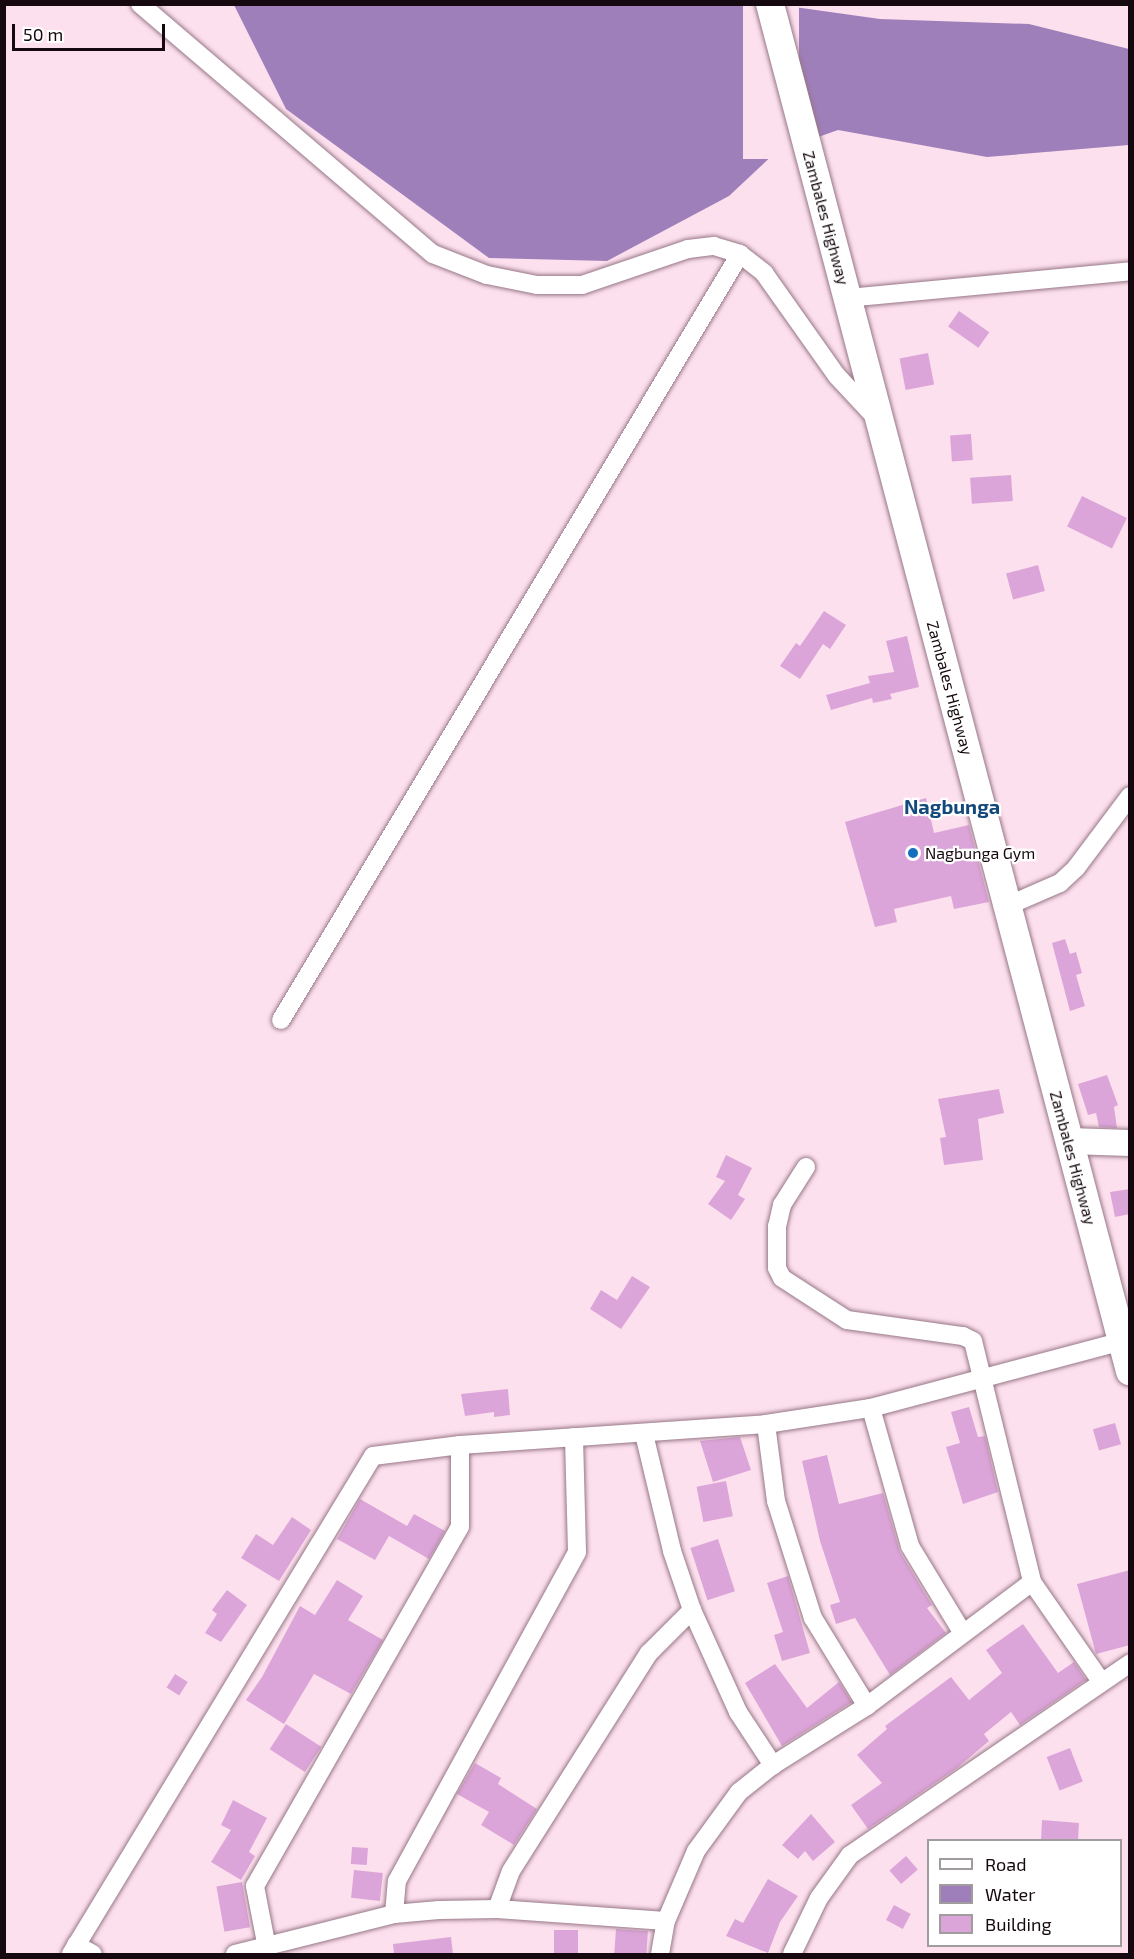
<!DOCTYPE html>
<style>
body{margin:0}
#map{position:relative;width:1134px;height:1959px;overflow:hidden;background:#fde0ee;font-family:"Exo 2",sans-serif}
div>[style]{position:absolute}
.water>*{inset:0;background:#9f7fba}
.pier>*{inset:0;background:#fde0ee;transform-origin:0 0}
.building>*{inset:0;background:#dca5d9;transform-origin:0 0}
.roads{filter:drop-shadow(0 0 2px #977787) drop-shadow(0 0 2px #977787)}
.street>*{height:18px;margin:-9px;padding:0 9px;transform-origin:9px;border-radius:9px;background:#fff}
.secondary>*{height:26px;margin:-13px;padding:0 13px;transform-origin:13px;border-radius:13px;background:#fff}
.primary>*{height:28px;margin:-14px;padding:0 14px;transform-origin:14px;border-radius:14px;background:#fff}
.dots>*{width:16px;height:16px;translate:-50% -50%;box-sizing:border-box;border:3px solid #fff;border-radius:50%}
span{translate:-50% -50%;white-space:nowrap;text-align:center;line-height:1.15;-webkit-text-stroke:4.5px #fff;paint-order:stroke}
.street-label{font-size:16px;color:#15090f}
.poi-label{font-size:16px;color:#15090f}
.left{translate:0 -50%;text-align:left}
.quarter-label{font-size:20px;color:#12497a;font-weight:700}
.frame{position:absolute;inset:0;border:6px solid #15090f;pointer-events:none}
.legend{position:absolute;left:927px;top:1839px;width:195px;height:108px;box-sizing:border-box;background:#fff;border:2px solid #a19d9f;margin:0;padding:8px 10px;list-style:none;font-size:18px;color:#15090f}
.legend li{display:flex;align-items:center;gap:12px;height:30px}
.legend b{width:30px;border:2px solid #a19d9f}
.scale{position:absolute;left:12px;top:24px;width:153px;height:27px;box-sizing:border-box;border:3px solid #15090f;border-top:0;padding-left:8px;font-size:18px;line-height:21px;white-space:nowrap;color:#15090f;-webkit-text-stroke:4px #fff;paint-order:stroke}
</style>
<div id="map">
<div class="water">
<i style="clip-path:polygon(773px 4px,880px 19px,1029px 24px,1129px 49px,1129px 145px,987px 157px,838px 130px,776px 152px,729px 196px,607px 261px,489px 258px,286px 109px,234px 5px)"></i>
</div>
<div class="pier">
<i style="left:743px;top:5px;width:56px;height:154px"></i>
</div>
<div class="building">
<i style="left:959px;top:311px;width:37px;height:19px;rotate:35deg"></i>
<i style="left:928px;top:353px;width:32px;height:29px;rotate:79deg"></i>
<i style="left:971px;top:434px;width:26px;height:21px;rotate:86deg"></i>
<i style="left:1011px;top:475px;width:26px;height:41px;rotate:86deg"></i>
<i style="left:1082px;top:496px;width:50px;height:34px;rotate:26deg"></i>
<i style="left:1038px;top:565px;width:27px;height:33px;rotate:75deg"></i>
<i style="clip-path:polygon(824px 611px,846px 625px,830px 649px,823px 644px,800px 679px,780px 666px,796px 643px,800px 646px)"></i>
<i style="clip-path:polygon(907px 636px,919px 687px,890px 694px,892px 699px,873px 703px,872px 698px,831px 710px,826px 695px,870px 683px,868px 676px,894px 672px,886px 641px)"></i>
<i style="clip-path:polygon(926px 798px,934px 833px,969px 825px,989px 902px,954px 909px,951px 896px,894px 909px,897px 922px,875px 927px,845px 822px)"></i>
<i style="clip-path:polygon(1065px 939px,1070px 954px,1076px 952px,1082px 973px,1076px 975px,1085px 1006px,1070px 1011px,1052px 943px)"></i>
<i style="clip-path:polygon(1107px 1075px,1118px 1105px,1114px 1107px,1117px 1128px,1099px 1127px,1096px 1113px,1088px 1115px,1078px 1084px)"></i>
<i style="clip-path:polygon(999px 1089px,1004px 1113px,978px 1119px,983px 1160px,944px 1165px,940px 1138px,946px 1137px,938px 1099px)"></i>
<i style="clip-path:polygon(726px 1155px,752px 1168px,738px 1195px,745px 1199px,731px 1220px,708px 1204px,725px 1181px,716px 1177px)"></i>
<i style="clip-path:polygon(1130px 1189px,1130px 1214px,1115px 1217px,1110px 1192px)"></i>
<i style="clip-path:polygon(632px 1276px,650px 1287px,621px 1329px,590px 1309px,601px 1290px,617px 1300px)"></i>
<i style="clip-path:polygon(508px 1389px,510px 1415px,494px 1417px,494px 1412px,465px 1416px,461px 1394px)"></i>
<i style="clip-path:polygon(969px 1407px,978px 1437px,985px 1436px,998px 1492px,963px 1504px,946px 1447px,960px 1443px,951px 1412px)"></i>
<i style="left:1115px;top:1423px;width:22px;height:23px;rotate:74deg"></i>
<i style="clip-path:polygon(740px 1437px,751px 1470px,713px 1482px,700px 1441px)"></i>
<i style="clip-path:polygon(827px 1455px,839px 1504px,883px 1493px,900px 1552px,932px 1605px,927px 1608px,946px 1633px,890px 1675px,855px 1618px,836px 1624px,830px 1605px,840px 1602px,820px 1541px,802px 1461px)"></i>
<i style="left:726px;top:1481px;width:36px;height:30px;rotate:79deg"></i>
<i style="clip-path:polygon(360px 1499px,407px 1526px,414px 1514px,445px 1531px,429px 1559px,389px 1536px,375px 1560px,337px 1539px)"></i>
<i style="clip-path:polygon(292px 1517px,311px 1530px,279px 1581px,241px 1558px,256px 1534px,273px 1545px)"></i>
<i style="left:718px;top:1539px;width:55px;height:29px;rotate:72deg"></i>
<i style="clip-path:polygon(1130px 1570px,1130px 1645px,1096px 1654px,1077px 1584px)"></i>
<i style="clip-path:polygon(788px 1576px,810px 1653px,782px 1661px,774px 1635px,783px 1632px,767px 1583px)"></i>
<i style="clip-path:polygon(337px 1580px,363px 1596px,348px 1620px,383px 1640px,351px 1694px,314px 1674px,284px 1724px,246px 1700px,262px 1677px,300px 1606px,315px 1615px)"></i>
<i style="clip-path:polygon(227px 1590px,247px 1605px,221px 1642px,205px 1633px,217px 1614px,212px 1610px)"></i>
<i style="clip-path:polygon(1023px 1624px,1058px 1673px,1074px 1662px,1086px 1680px,1020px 1725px,1011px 1712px,984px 1734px,989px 1741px,957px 1768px,868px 1829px,851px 1805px,882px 1783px,857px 1755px,887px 1729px,885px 1726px,951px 1677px,969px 1700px,1002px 1673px,986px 1650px)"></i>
<i style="clip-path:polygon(775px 1664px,807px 1708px,839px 1682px,852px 1702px,782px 1746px,745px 1683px)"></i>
<i style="left:175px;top:1674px;width:15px;height:16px;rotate:32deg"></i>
<i style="left:286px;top:1724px;width:42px;height:30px;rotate:33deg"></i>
<i style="left:1070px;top:1748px;width:36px;height:25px;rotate:69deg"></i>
<i style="clip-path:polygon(475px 1763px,501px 1778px,498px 1784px,537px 1809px,514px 1845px,481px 1825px,489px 1812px,457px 1794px)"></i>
<i style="clip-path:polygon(233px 1800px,267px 1818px,249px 1852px,255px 1856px,241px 1880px,211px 1862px,231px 1830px,221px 1825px)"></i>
<i style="clip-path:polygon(811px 1814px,835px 1842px,813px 1861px,805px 1851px,798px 1859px,782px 1845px)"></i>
<i style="clip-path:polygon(1042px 1820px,1079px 1823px,1078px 1840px,1041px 1840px)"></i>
<i style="left:352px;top:1847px;width:16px;height:17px;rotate:4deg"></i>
<i style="left:906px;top:1856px;width:18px;height:22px;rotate:49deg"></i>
<i style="left:354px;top:1870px;width:29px;height:28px;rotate:6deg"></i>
<i style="clip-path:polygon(768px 1879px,798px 1896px,780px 1922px,768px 1953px,726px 1936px,735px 1919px,743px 1923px)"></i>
<i style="left:242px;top:1882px;width:46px;height:26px;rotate:80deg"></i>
<i style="left:894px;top:1905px;width:19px;height:17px;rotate:28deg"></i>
<i style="left:616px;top:1929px;width:32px;height:25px;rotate:4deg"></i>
<i style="left:554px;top:1930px;width:24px;height:24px"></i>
<i style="clip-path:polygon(451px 1937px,453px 1954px,394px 1954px,393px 1944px)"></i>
</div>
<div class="roads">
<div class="street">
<i style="left:140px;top:4px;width:385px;rotate:40.5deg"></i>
<i style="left:433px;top:254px;width:58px;rotate:21.3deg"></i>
<i style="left:487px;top:275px;width:51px;rotate:11.3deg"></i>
<i style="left:537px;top:285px;width:45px"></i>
<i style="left:582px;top:285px;width:112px;rotate:-18.8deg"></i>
<i style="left:688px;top:249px;width:26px;rotate:-7deg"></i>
<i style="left:714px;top:246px;width:27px;rotate:17deg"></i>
<i style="left:740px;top:254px;width:31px;rotate:38deg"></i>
<i style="left:764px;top:273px;width:126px;rotate:54.7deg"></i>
<i style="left:837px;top:376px;width:59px;rotate:47.1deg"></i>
<i style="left:847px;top:298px;width:284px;rotate:-5.4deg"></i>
<i style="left:1007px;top:906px;width:58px;rotate:-23.5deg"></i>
<i style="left:1060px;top:883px;width:22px;rotate:-43deg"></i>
<i style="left:1076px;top:868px;width:90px;rotate:-53.1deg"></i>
<i style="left:281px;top:1020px;width:893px;rotate:-59.07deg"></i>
<i style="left:806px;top:1167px;width:45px;rotate:122.3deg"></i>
<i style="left:782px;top:1205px;width:22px;rotate:103deg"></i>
<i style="left:777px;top:1226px;width:42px;rotate:90deg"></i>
<i style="left:777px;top:1268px;width:11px;rotate:63deg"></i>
<i style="left:782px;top:1278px;width:77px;rotate:32.9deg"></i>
<i style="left:847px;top:1320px;width:117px;rotate:7.9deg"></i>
<i style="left:963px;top:1336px;width:11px;rotate:27deg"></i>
<i style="left:973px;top:1341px;width:248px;rotate:76.2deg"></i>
<i style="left:1032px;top:1582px;width:119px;rotate:55.2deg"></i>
<i style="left:871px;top:1408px;width:143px;rotate:74.2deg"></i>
<i style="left:910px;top:1546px;width:100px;rotate:58.8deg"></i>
<i style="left:766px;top:1424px;width:78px;rotate:82.6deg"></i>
<i style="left:776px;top:1501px;width:123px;rotate:72.5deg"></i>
<i style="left:813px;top:1618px;width:103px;rotate:58.5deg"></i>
<i style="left:644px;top:1434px;width:120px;rotate:76.5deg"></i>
<i style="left:672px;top:1551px;width:62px;rotate:71.3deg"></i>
<i style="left:692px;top:1610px;width:112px;rotate:65.7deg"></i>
<i style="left:738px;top:1712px;width:64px;rotate:56.6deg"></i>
<i style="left:497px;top:1909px;width:40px;rotate:-69.8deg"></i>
<i style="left:511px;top:1871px;width:258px;rotate:-57.7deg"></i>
<i style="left:649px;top:1653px;width:61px;rotate:-45deg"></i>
<i style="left:394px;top:1914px;width:33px;rotate:-85deg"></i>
<i style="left:397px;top:1881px;width:375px;rotate:-61.3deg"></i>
<i style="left:577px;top:1552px;width:115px;rotate:-91.5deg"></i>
<i style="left:76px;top:1945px;width:19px;rotate:28deg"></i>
<i style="left:267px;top:1948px;width:63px;rotate:-101deg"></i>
<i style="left:255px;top:1886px;width:413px;rotate:-60.3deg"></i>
<i style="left:460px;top:1527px;width:82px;rotate:-90deg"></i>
<i style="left:71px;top:1954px;width:582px;rotate:-58.77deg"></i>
<i style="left:373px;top:1456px;width:88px;rotate:-7.2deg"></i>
<i style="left:460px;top:1445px;width:307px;rotate:-3.9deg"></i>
<i style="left:766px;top:1424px;width:106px;rotate:-8.7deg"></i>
<i style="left:871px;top:1408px;width:260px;rotate:-14.9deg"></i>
<i style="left:235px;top:1954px;width:164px;rotate:-14.1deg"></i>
<i style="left:394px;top:1914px;width:45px;rotate:-5.1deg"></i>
<i style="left:439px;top:1910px;width:58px;rotate:-1deg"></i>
<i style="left:497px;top:1909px;width:169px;rotate:4.1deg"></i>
<i style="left:660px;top:1954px;width:34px;rotate:-80deg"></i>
<i style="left:666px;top:1921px;width:76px;rotate:-66.8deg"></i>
<i style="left:696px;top:1851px;width:73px;rotate:-53.9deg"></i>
<i style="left:739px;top:1792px;width:43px;rotate:-38.5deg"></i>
<i style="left:773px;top:1765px;width:111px;rotate:-32.1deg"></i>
<i style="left:867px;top:1706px;width:206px;rotate:-36.9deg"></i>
<i style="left:792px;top:1954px;width:62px;rotate:-64.3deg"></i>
<i style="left:819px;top:1898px;width:53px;rotate:-54.2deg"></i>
<i style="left:850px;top:1855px;width:340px;rotate:-34.4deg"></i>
</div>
<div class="secondary">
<i style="left:1069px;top:1141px;width:61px;rotate:1.9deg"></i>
</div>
<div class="primary">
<i style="left:770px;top:4px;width:1414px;rotate:75.25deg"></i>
</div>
</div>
<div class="dots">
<i style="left:913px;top:853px;background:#156fbc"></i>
</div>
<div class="street-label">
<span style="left:826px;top:218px;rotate:75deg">Zambales Highway</span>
<span style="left:950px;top:688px;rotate:75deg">Zambales Highway</span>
<span style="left:1073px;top:1158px;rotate:75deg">Zambales Highway</span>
</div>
<div class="poi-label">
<span class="left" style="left:925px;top:853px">Nagbunga Gym</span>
</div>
<div class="quarter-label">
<span style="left:952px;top:806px">Nagbunga</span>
</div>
<div class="frame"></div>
<ul class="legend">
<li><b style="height:8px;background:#fff"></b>Road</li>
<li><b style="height:16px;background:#9f7fba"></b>Water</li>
<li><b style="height:16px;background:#dca5d9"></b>Building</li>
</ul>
<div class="scale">50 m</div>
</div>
